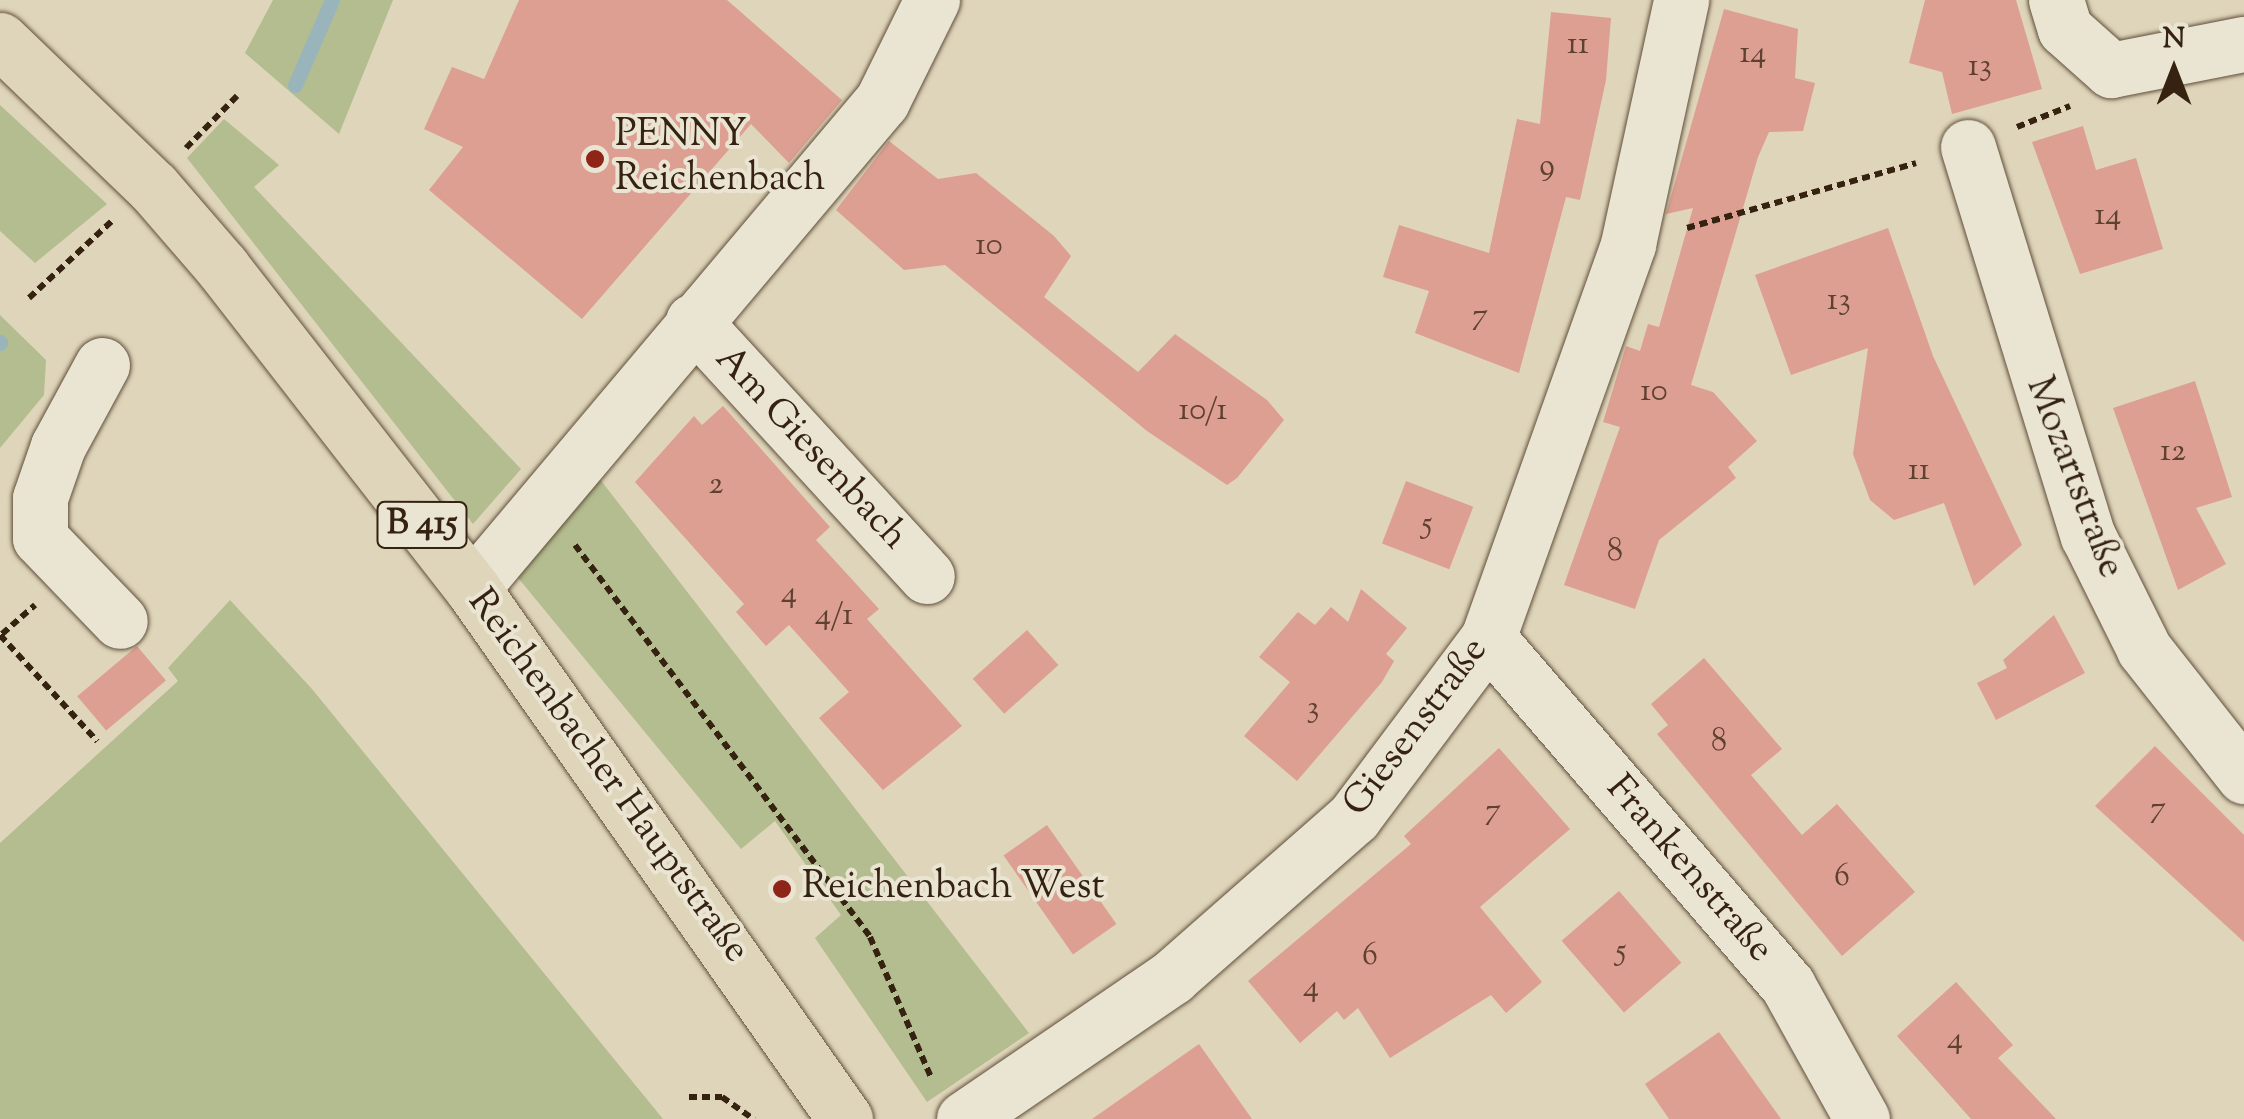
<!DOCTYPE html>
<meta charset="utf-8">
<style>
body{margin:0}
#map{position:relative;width:2244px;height:1119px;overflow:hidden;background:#dfd5ba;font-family:"Sorts Mill Goudy",serif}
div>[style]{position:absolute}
.green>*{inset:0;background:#b4bd8f}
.stream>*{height:15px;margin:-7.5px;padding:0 7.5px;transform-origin:7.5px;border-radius:7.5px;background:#99b5bb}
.building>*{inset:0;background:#dd9f91;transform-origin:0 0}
.path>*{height:6px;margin-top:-3px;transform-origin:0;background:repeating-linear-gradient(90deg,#352211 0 8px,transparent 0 13px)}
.roads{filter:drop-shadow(0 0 2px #604f3b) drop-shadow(0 0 2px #604f3b)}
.minor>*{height:55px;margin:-27.5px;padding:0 27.5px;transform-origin:27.5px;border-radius:27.5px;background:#eae4d2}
.major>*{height:55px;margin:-27.5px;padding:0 27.5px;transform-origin:27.5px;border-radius:27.5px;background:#dfd5ba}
.dots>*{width:28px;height:28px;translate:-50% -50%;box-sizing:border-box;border:5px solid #eae4d2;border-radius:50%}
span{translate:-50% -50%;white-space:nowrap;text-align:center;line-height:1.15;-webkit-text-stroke:8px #eae4d2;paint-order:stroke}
.number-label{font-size:32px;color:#5f4131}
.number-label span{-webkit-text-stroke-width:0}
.shield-label span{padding:2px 8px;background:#eae4d2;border:2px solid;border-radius:8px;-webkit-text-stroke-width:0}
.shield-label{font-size:35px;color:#352211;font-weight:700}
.poi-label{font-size:38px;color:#352211}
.left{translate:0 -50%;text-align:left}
.street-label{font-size:38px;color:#352211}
.north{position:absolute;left:2124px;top:20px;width:100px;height:100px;-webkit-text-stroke:8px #eae4d2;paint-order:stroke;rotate:0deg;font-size:28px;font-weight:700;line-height:40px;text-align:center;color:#352211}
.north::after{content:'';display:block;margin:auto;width:35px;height:45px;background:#352211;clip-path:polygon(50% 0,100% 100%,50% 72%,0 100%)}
</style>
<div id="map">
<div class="green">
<i style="clip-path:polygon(273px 0,393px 0,339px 134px,245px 53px)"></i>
<i style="clip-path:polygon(0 105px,107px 204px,35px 263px,0 231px)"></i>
<i style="clip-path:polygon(224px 119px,279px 165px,254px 187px,521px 469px,473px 524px,187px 158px)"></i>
<i style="clip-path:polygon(0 315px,46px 360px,44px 395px,0 448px)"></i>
<i style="clip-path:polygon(599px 478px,1029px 1033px,927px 1102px,815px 938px,841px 915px,775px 821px,741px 849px,510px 568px)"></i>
<i style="clip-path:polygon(230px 600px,312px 689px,663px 1119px,0 1119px,0 843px,178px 681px,168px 668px)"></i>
</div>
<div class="stream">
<i style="left:295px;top:85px;width:93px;rotate:-66.5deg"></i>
<i style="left:0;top:343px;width:1px;rotate:-90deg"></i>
</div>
<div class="building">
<i style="clip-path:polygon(519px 0,727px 0,842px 100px,789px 163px,751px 124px,582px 319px,429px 190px,463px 147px,424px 129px,452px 67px,484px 79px)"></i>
<i style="clip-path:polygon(1925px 0,2016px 0,2042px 89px,1952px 114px,1942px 72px,1909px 63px)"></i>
<i style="clip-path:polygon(1724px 9px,1798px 29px,1795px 78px,1815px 83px,1803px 131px,1769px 132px,1758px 157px,1691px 385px,1713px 392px,1757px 441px,1728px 467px,1736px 478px,1659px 540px,1635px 609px,1564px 585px,1620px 427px,1603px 422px,1626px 346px,1640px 351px,1648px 324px,1659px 327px,1693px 208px,1666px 214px)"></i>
<i style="clip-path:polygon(1551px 12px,1611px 18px,1606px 80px,1580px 200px,1566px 197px,1519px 373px,1415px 333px,1429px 291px,1383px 277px,1399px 225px,1489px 253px,1517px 119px,1540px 124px)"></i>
<i style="clip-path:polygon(2083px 126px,2096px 170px,2136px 158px,2163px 249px,2080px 274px,2032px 142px)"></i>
<i style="clip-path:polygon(889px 141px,938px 179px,976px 173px,1054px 236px,1071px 256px,1044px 297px,1138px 372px,1175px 334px,1267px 400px,1284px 420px,1237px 478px,1227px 485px,1147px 431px,945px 265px,904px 270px,836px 210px)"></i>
<i style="clip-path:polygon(1888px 228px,1933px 356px,2022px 545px,1974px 586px,1944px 503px,1894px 520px,1870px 500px,1853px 454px,1868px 348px,1791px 375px,1755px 275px)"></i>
<i style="clip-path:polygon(2195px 381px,2232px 497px,2196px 508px,2226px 564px,2178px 590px,2113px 408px)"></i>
<i style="clip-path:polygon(723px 406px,830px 527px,816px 540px,879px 609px,867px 619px,962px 726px,883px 790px,819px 718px,849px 692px,789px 625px,766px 646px,736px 612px,744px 604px,635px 482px,694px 416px,702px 425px)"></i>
<i style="left:1406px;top:481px;width:72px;height:67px;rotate:21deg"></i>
<i style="clip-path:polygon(1361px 589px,1407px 628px,1386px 654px,1394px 661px,1382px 682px,1297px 781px,1244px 736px,1290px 682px,1259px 657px,1298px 612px,1315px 625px,1331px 607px,1348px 622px)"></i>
<i style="clip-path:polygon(2054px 615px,2085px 673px,1996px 720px,1977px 683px,2007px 668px,2003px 660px)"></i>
<i style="left:1027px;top:630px;width:47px;height:73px;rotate:48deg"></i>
<i style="left:137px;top:646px;width:45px;height:78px;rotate:50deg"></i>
<i style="clip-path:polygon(1704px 658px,1782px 749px,1751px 775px,1802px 835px,1837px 804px,1915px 892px,1842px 956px,1657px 734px,1668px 725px,1651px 704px)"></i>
<i style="clip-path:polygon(2155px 746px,2244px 835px,2244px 942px,2095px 806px)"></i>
<i style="clip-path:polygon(1499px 748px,1570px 829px,1480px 907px,1542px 982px,1506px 1013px,1491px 995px,1390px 1058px,1358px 1008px,1344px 1020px,1337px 1011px,1300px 1043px,1248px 981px,1411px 844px,1404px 836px)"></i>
<i style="left:1047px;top:825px;width:121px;height:53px;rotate:55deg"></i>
<i style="left:1619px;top:891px;width:95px;height:76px;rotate:49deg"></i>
<i style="clip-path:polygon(1956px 982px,2013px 1045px,1998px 1058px,2056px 1119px,1971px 1119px,1897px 1036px)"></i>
<i style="clip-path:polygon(1719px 1032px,1781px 1119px,1669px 1119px,1645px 1084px)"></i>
<i style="clip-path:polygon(1199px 1044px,1252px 1119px,1092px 1119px)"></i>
</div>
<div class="path">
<i style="left:2017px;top:127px;width:57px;rotate:-21.6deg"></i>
<i style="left:186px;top:148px;width:73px;rotate:-45.6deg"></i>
<i style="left:1687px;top:228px;width:238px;rotate:-15.8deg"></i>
<i style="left:29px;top:298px;width:115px;rotate:-42.9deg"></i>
<i style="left:575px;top:545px;width:491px;rotate:53deg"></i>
<i style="left:870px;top:937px;width:153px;rotate:66.5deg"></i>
<i style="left:2px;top:634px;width:44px;rotate:-41.3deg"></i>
<i style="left:0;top:635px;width:144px;rotate:47.5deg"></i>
<i style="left:689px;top:1097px;width:33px"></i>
<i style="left:722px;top:1097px;width:39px;rotate:35deg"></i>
</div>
<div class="roads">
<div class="minor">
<i style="left:2056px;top:0;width:30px;rotate:73deg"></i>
<i style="left:2065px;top:29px;width:62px;rotate:41.7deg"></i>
<i style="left:2111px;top:70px;width:136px;rotate:-11.1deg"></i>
<i style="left:1968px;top:147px;width:407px;rotate:72.9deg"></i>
<i style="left:2088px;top:536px;width:126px;rotate:63.6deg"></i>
<i style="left:2144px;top:649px;width:162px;rotate:51.8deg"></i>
<i style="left:693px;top:321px;width:346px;rotate:47.5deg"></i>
<i style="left:102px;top:365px;width:92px;rotate:118.5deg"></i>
<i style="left:58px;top:446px;width:55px;rotate:109.1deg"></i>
<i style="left:40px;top:498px;width:40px;rotate:90deg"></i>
<i style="left:40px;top:538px;width:115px;rotate:46.1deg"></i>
<i style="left:472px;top:588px;width:637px;rotate:-49.91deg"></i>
<i style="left:882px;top:101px;width:113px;rotate:-63.7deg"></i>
<i style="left:1488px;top:638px;width:459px;rotate:49.2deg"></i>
<i style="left:1788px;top:986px;width:152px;rotate:60.9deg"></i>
<i style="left:964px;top:1119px;width:252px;rotate:-34.3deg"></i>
<i style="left:1172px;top:977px;width:242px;rotate:-41.3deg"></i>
<i style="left:1354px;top:817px;width:224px;rotate:-53.2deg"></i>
<i style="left:1488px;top:638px;width:418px;rotate:-70.4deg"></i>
<i style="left:1628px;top:244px;width:250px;rotate:-77.7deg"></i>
</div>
<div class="major">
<i style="left:0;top:40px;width:212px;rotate:43.9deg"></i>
<i style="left:153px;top:187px;width:106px;rotate:49.2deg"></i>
<i style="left:222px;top:267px;width:407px;rotate:52.1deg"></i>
<i style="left:472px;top:588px;width:649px;rotate:54.91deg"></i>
</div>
</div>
<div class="dots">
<i style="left:595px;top:159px;background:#8f2418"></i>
<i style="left:782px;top:889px;background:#8f2418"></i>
</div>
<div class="number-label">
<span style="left:1578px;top:45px">11</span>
<span style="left:1753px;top:54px">14</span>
<span style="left:1980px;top:67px">13</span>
<span style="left:1547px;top:167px">9</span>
<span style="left:2108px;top:216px">14</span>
<span style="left:989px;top:246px">10</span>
<span style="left:1839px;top:301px">13</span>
<span style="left:1480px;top:316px">7</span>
<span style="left:1654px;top:392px">10</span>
<span style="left:1203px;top:411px">10/1</span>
<span style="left:2173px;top:452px">12</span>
<span style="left:1919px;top:471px">11</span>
<span style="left:716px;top:485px">2</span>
<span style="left:1427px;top:525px">5</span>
<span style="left:1615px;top:552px">8</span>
<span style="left:789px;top:594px">4</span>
<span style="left:834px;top:616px">4/1</span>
<span style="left:1313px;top:709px">3</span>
<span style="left:1719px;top:742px">8</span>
<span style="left:2158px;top:809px">7</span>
<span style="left:1493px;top:811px">7</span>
<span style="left:1842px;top:877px">6</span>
<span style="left:1621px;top:952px">5</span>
<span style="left:1370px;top:956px">6</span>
<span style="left:1311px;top:988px">4</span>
<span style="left:1955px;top:1040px">4</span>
</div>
<div class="shield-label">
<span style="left:422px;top:525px">B 415</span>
</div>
<div class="poi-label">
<span class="left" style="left:615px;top:159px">PENNY<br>Reichenbach</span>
<span class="left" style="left:802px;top:889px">Reichenbach West</span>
</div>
<div class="street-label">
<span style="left:810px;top:449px;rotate:47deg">Am Giesenbach</span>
<span style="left:2073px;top:478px;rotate:69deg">Mozartstraße</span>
<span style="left:1417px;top:728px;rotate:-53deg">Giesenstraße</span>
<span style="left:607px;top:777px;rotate:54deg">Reichenbacher Hauptstraße</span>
<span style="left:1688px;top:870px;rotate:49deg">Frankenstraße</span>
</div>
<div class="north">N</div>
</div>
